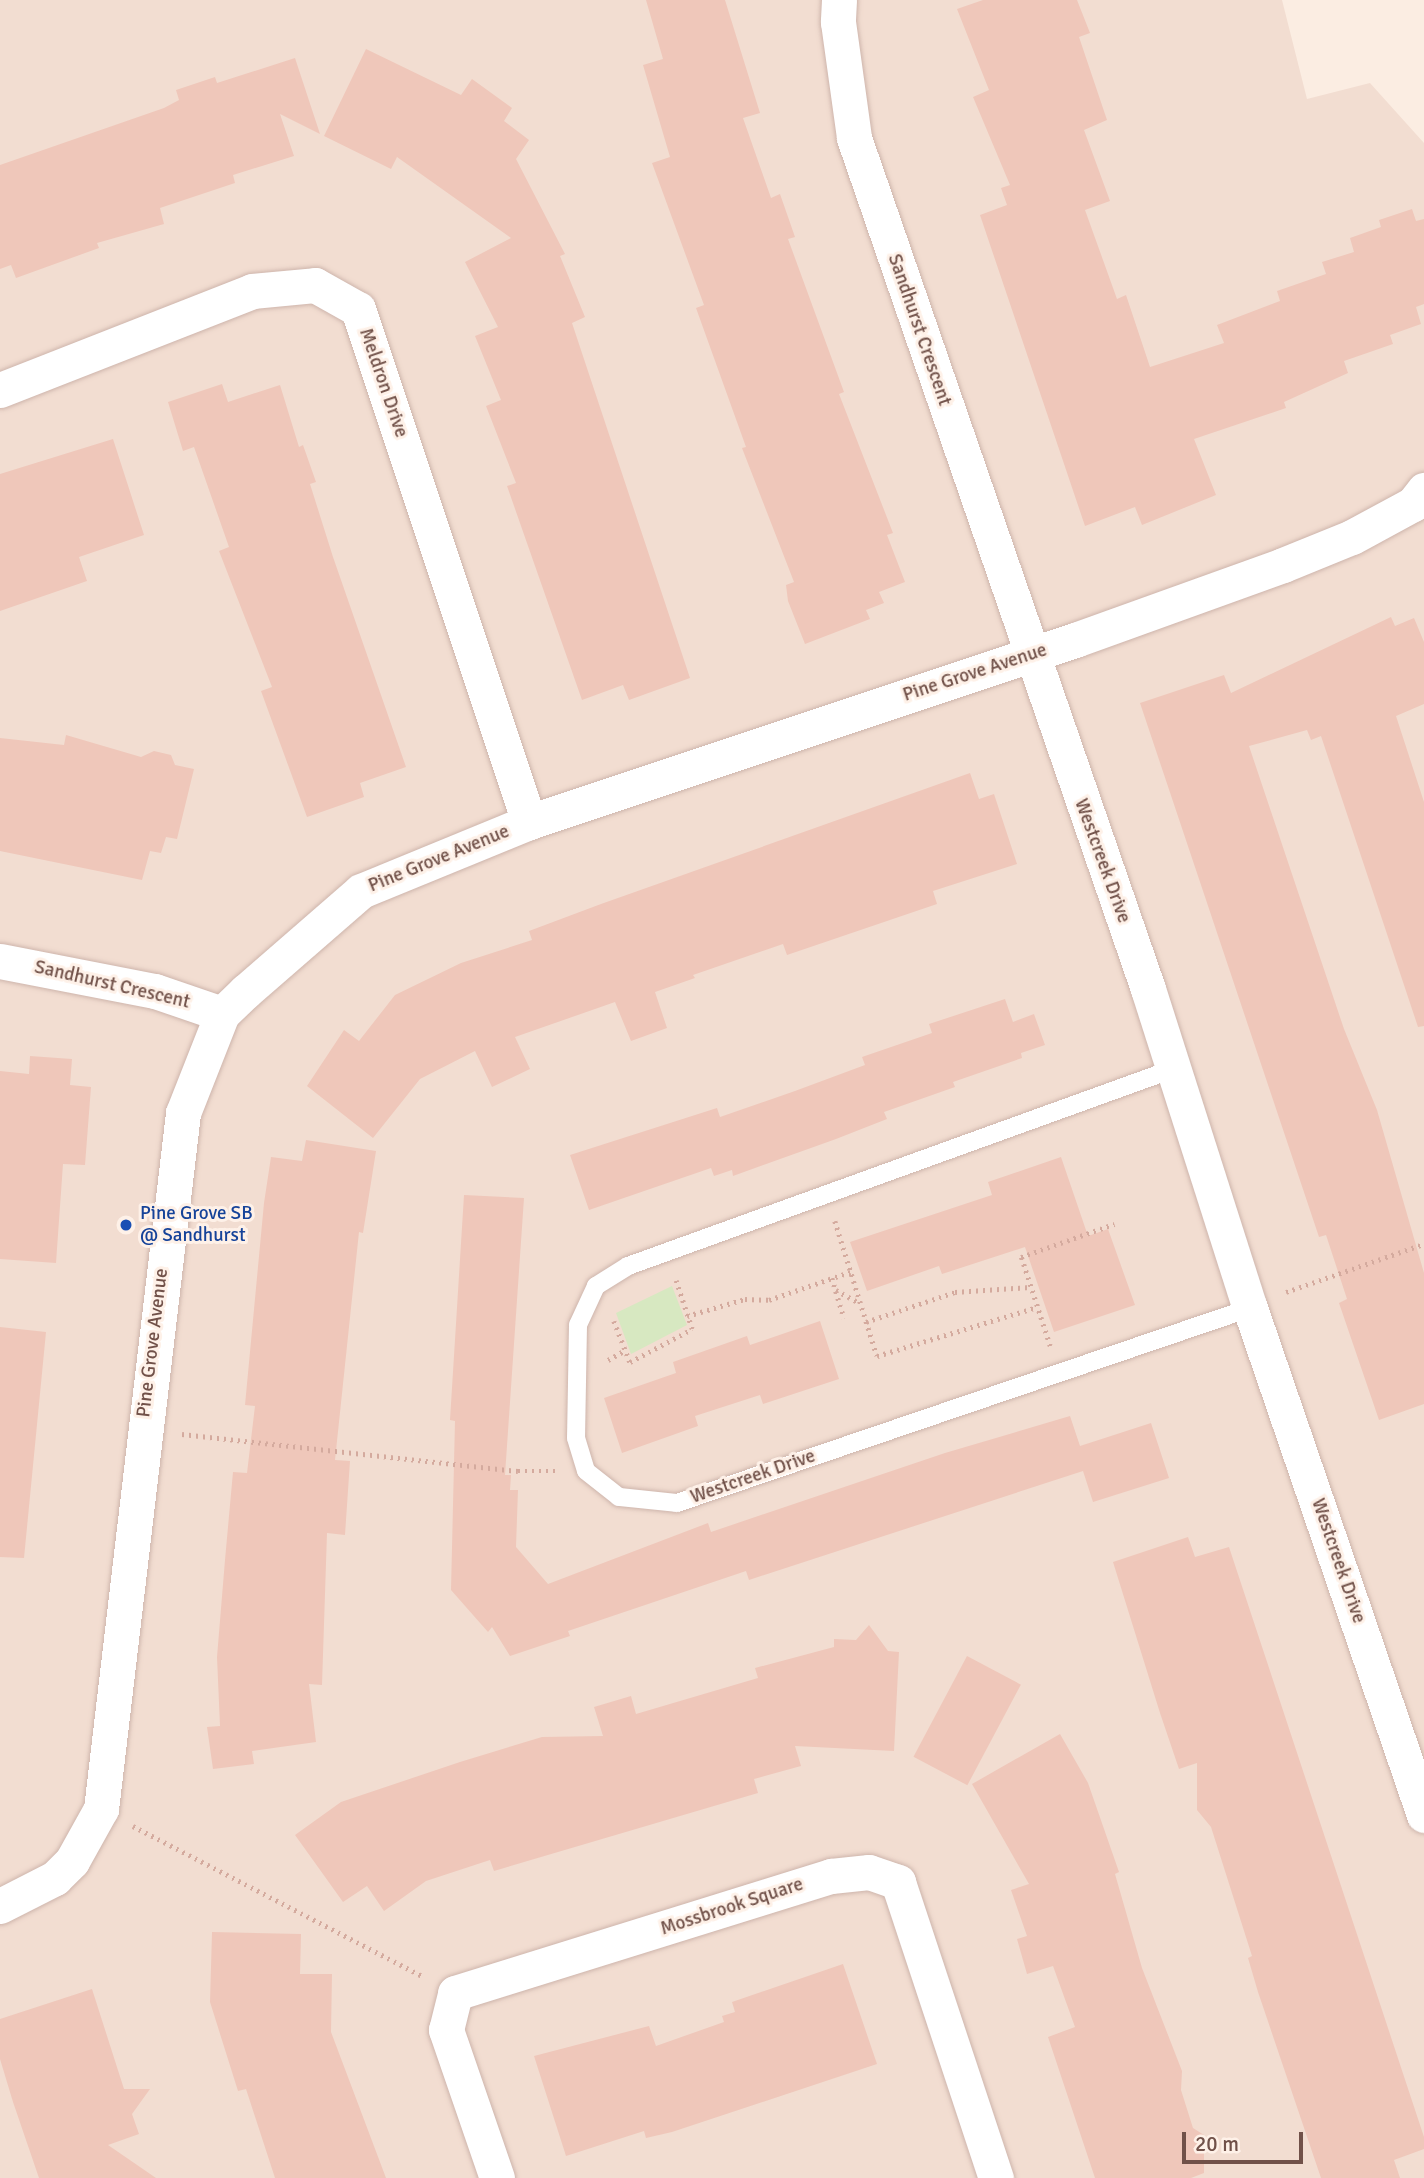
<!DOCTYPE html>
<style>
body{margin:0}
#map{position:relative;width:1424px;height:2178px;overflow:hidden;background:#fbede2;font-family:Signika,sans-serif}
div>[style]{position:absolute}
.residential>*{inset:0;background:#f2ddd1}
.green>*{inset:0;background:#d7e8c1}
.building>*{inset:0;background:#efc7ba;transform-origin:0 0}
.path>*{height:4.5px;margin-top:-2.25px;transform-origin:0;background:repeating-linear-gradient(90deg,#d4aa9e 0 2px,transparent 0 7px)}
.roads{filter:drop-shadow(0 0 2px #ceb5ac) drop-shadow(0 0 2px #ceb5ac)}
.service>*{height:18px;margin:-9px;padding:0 9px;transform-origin:9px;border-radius:9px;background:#fff}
.minor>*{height:35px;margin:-17.5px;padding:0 17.5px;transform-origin:17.5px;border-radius:17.5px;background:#fff}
.dots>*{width:19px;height:19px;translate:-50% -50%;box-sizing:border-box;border:4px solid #fef1e8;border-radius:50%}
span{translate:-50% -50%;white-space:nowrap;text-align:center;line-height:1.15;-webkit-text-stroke:6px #fef1e8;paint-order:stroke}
.street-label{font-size:19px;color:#715149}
.transit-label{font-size:19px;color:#164399}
.left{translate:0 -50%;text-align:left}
.scale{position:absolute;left:1182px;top:2132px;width:121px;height:32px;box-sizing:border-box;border:4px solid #715149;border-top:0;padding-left:9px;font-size:21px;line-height:24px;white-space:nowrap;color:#715149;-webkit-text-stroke:5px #fef1e8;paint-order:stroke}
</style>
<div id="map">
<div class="residential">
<i style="clip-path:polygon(0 0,1282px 0,1307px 99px,1370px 83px,1424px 143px,1424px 2178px,0 2178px)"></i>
</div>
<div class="green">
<i style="clip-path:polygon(672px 1286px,687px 1325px,631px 1354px,616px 1313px)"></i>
</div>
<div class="building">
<i style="clip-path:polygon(646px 0,725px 0,760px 113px,743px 118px,771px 198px,780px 194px,795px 237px,788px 239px,844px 392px,839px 394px,893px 533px,887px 535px,905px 582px,879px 592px,884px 603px,866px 610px,870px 619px,805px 644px,788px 601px,786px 585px,794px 582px,742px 448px,746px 447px,696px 308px,704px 305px,652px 163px,670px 157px,643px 65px,663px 59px)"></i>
<i style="clip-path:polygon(983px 0,1077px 0,1090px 33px,1079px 37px,1107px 120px,1084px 130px,1110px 201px,1085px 210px,1117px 299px,1126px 295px,1150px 367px,1224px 343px,1217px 325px,1280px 301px,1277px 291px,1326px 274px,1322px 262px,1354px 252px,1350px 238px,1381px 227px,1379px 220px,1412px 209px,1416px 221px,1424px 219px,1424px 304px,1416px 307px,1421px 324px,1390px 335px,1393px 344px,1344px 361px,1348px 373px,1284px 402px,1286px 408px,1194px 439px,1216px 495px,1142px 525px,1135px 507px,1085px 526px,980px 215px,1007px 205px,1001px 188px,1010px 185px,973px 97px,989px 90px,957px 9px)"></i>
<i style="clip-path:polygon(366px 49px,461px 95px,472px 79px,512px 108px,504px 121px,529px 140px,516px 159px,565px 254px,560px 256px,585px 317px,572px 323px,690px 678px,629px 700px,623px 685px,582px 700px,507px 486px,516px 483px,486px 406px,501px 400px,475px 336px,498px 327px,465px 262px,511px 238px,397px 157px,391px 169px,324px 136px)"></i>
<i style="clip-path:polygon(295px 58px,320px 134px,280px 114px,294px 156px,233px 175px,235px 183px,160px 208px,164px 224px,97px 243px,99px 248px,16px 278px,11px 265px,0 269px,0 165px,164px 108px,179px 100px,176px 90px,215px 77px,217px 83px)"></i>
<i style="clip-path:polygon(222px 384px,228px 402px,280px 385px,299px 447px,303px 445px,316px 482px,310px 484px,333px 557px,406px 767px,360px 783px,364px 797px,307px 817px,261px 691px,272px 687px,219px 551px,229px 547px,194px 447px,183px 451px,168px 402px)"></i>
<i style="clip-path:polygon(113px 439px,144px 535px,79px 557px,87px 581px,0 611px,0 474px)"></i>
<i style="clip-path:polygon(1391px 617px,1395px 626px,1414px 618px,1424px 642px,1424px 704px,1396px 716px,1424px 802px,1424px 1026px,1418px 1027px,1321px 736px,1311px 740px,1307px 730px,1249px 746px,1344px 1029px,1377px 1110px,1424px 1273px,1424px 1404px,1379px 1420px,1339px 1303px,1347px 1299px,1326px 1235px,1319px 1237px,1140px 703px,1224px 675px,1231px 693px)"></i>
<i style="clip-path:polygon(66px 735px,141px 757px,154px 751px,171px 755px,175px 765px,194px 769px,177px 839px,166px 837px,161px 853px,150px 851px,142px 880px,0 851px,0 738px,64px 745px)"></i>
<i style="clip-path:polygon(970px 773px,979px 799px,994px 794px,1017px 864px,933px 891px,937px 904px,787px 955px,783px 944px,693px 975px,695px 978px,655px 992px,667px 1028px,631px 1041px,615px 1002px,515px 1037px,530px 1069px,492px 1087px,475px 1051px,420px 1079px,373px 1138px,307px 1086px,344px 1030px,359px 1041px,395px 995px,461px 963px,532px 940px,529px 931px,601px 904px)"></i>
<i style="clip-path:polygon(1005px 999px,1013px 1022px,1034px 1014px,1045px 1045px,1021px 1053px,1022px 1058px,953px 1082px,955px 1087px,884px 1112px,887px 1119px,836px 1139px,733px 1176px,732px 1170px,714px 1176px,711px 1168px,589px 1210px,570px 1155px,717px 1108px,720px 1117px,795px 1091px,865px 1065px,862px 1057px,932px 1033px,929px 1024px)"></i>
<i style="clip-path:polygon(30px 1056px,72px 1059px,70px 1085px,91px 1087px,85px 1165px,63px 1164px,56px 1263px,0 1259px,0 1071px,29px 1074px)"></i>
<i style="clip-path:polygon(306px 1140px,376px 1151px,363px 1233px,359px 1232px,335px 1460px,350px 1461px,345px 1535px,327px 1533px,322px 1685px,309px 1684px,316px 1742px,252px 1751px,254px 1764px,213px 1769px,207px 1727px,220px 1726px,217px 1657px,225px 1560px,233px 1472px,247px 1473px,255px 1406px,245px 1405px,264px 1203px,271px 1157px,302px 1161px)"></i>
<i style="clip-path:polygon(1061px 1157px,1088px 1236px,1108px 1229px,1135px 1305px,1054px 1332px,1025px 1247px,942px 1274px,939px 1266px,867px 1291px,850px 1242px,992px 1195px,988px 1182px)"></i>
<i style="clip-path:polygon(464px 1195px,524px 1198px,505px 1475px,511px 1475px,510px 1490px,518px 1490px,516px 1547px,548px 1584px,708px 1523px,711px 1532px,945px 1453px,1070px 1416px,1080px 1446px,1151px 1423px,1169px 1478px,1093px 1502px,1083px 1471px,749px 1580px,746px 1571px,568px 1631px,570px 1636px,510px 1656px,492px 1627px,488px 1632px,451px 1590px,455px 1421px,450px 1420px)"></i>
<i style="clip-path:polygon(820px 1321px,839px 1379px,763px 1404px,760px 1395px,695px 1416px,698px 1426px,622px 1453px,604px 1398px,676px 1373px,673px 1362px,747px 1336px,750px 1345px)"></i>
<i style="clip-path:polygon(0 1327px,46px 1332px,24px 1558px,0 1557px)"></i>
<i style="clip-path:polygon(1188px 1537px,1195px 1557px,1229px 1547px,1424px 2137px,1424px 2149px,1394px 2160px,1400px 2178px,1321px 2178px,1258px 1992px,1248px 1958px,1252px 1956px,1211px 1827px,1197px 1810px,1197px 1763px,1179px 1769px,1160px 1713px,1113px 1562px)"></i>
<i style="clip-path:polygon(869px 1625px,888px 1651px,899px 1652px,894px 1751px,795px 1746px,801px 1766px,754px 1779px,758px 1793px,494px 1871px,490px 1860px,426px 1881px,384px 1911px,367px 1886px,343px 1902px,295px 1835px,341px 1802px,460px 1762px,542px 1737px,603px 1736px,594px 1707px,631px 1696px,636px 1714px,758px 1678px,755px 1668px,834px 1647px,834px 1639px,856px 1640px)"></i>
<i style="left:967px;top:1656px;width:61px;height:114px;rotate:28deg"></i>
<i style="clip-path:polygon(1060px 1734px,1088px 1783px,1119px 1872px,1115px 1874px,1142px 1968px,1182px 2071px,1181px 2090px,1193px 2128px,1204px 2135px,1204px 2173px,1191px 2178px,1095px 2178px,1048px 2037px,1075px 2027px,1053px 1966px,1027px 1974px,1017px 1939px,1027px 1936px,1011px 1890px,1029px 1884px,972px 1784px)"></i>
<i style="clip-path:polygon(212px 1932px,301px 1934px,300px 1974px,332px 1974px,331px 2032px,386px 2178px,275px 2178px,246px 2089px,238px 2091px,210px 2002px)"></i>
<i style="clip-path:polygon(843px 1964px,877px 2064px,672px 2132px,646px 2138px,644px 2131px,566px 2156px,534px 2056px,649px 2026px,656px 2046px,724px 2022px,722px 2016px,735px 2012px,732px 2002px)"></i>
<i style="clip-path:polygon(92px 1989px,124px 2089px,150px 2089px,132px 2114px,139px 2134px,108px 2145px,156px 2178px,39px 2178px,13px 2102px,0 2059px,0 2019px)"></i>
</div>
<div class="path">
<i style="left:835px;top:1221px;width:141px;rotate:72.7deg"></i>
<i style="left:877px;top:1356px;width:167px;rotate:-17deg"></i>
<i style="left:832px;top:1278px;width:42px;rotate:73.3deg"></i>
<i style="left:836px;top:1290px;width:26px;rotate:29deg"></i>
<i style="left:1286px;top:1292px;width:146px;rotate:-19.2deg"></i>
<i style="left:687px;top:1316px;width:60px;rotate:-16.3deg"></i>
<i style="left:745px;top:1299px;width:24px;rotate:2deg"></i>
<i style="left:769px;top:1300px;width:86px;rotate:-19.1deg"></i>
<i style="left:614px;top:1321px;width:44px;rotate:68.7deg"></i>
<i style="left:630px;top:1362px;width:70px;rotate:-28deg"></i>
<i style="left:692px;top:1329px;width:51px;rotate:-108.4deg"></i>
<i style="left:866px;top:1322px;width:94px;rotate:-18.6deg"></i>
<i style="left:955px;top:1292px;width:75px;rotate:-3.8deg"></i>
<i style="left:1050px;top:1346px;width:94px;rotate:-108deg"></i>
<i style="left:1021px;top:1257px;width:99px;rotate:-19.5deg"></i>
<i style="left:608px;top:1360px;width:20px;rotate:-30deg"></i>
<i style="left:182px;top:1434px;width:338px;rotate:6.3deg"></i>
<i style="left:518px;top:1471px;width:38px"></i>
<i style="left:133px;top:1826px;width:328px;rotate:27.4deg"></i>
</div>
<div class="roads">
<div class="service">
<i style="left:1173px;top:1069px;width:580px;rotate:160.13deg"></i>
<i style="left:628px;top:1266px;width:38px;rotate:148deg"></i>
<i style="left:596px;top:1286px;width:43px;rotate:114.8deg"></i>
<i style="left:578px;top:1325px;width:113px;rotate:91deg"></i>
<i style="left:576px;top:1438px;width:34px;rotate:73deg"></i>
<i style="left:586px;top:1471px;width:42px;rotate:38.2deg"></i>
<i style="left:619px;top:1497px;width:58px;rotate:5.9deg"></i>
<i style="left:677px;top:1503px;width:605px;rotate:-18.79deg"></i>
</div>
<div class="minor">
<i style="left:839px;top:0;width:22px;rotate:93deg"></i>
<i style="left:838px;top:22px;width:117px;rotate:82.1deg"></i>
<i style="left:854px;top:138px;width:900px;rotate:70.94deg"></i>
<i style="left:1148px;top:989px;width:335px;rotate:72.3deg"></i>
<i style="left:1250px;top:1308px;width:536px;rotate:71.06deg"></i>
<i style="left:0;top:390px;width:271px;rotate:-21.4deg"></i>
<i style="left:252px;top:291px;width:63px;rotate:-5.4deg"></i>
<i style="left:315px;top:285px;width:49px;rotate:29.2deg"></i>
<i style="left:358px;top:309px;width:541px;rotate:71.57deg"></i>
<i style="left:0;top:961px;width:158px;rotate:11deg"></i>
<i style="left:155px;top:991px;width:71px;rotate:18.9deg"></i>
<i style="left:0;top:1906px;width:62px;rotate:-27deg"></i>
<i style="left:55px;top:1878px;width:24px;rotate:-45deg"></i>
<i style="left:72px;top:1861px;width:60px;rotate:-60.9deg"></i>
<i style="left:101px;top:1809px;width:701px;rotate:-83.28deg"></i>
<i style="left:183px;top:1113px;width:106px;rotate:-68.5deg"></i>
<i style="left:222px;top:1014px;width:33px;rotate:-44deg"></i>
<i style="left:246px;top:991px;width:152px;rotate:-41deg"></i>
<i style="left:361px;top:891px;width:182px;rotate:-22.3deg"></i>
<i style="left:529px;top:822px;width:576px;rotate:-18.43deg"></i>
<i style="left:1075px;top:640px;width:221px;rotate:-19.8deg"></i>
<i style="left:1283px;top:565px;width:74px;rotate:-22.1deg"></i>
<i style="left:1352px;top:537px;width:69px;rotate:-28.4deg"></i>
<i style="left:1413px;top:504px;width:18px;rotate:-52deg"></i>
<i style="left:497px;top:2178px;width:157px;rotate:-109deg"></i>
<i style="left:446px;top:2030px;width:38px;rotate:-76deg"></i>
<i style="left:455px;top:1993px;width:394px;rotate:-17.3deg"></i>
<i style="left:831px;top:1876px;width:38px;rotate:-6deg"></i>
<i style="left:869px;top:1872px;width:31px;rotate:19deg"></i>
<i style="left:898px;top:1882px;width:312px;rotate:71.7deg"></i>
</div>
</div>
<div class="dots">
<i style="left:126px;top:1225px;background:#1a4fb4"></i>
</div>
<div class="street-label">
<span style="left:919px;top:330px;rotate:71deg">Sandhurst Crescent</span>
<span style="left:383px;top:383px;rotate:71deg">Meldron Drive</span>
<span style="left:975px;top:673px;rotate:-18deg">Pine Grove Avenue</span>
<span style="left:439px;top:859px;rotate:-22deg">Pine Grove Avenue</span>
<span style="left:1102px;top:861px;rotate:70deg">Westcreek Drive</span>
<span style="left:112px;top:985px;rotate:13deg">Sandhurst Crescent</span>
<span style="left:153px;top:1343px;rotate:-83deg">Pine Grove Avenue</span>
<span style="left:753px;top:1477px;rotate:-19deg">Westcreek Drive</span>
<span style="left:1338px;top:1561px;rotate:71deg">Westcreek Drive</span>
<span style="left:732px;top:1907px;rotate:-18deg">Mossbrook Square</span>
</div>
<div class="transit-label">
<span class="left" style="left:140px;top:1225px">Pine Grove SB<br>@ Sandhurst</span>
</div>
<div class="scale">20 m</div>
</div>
